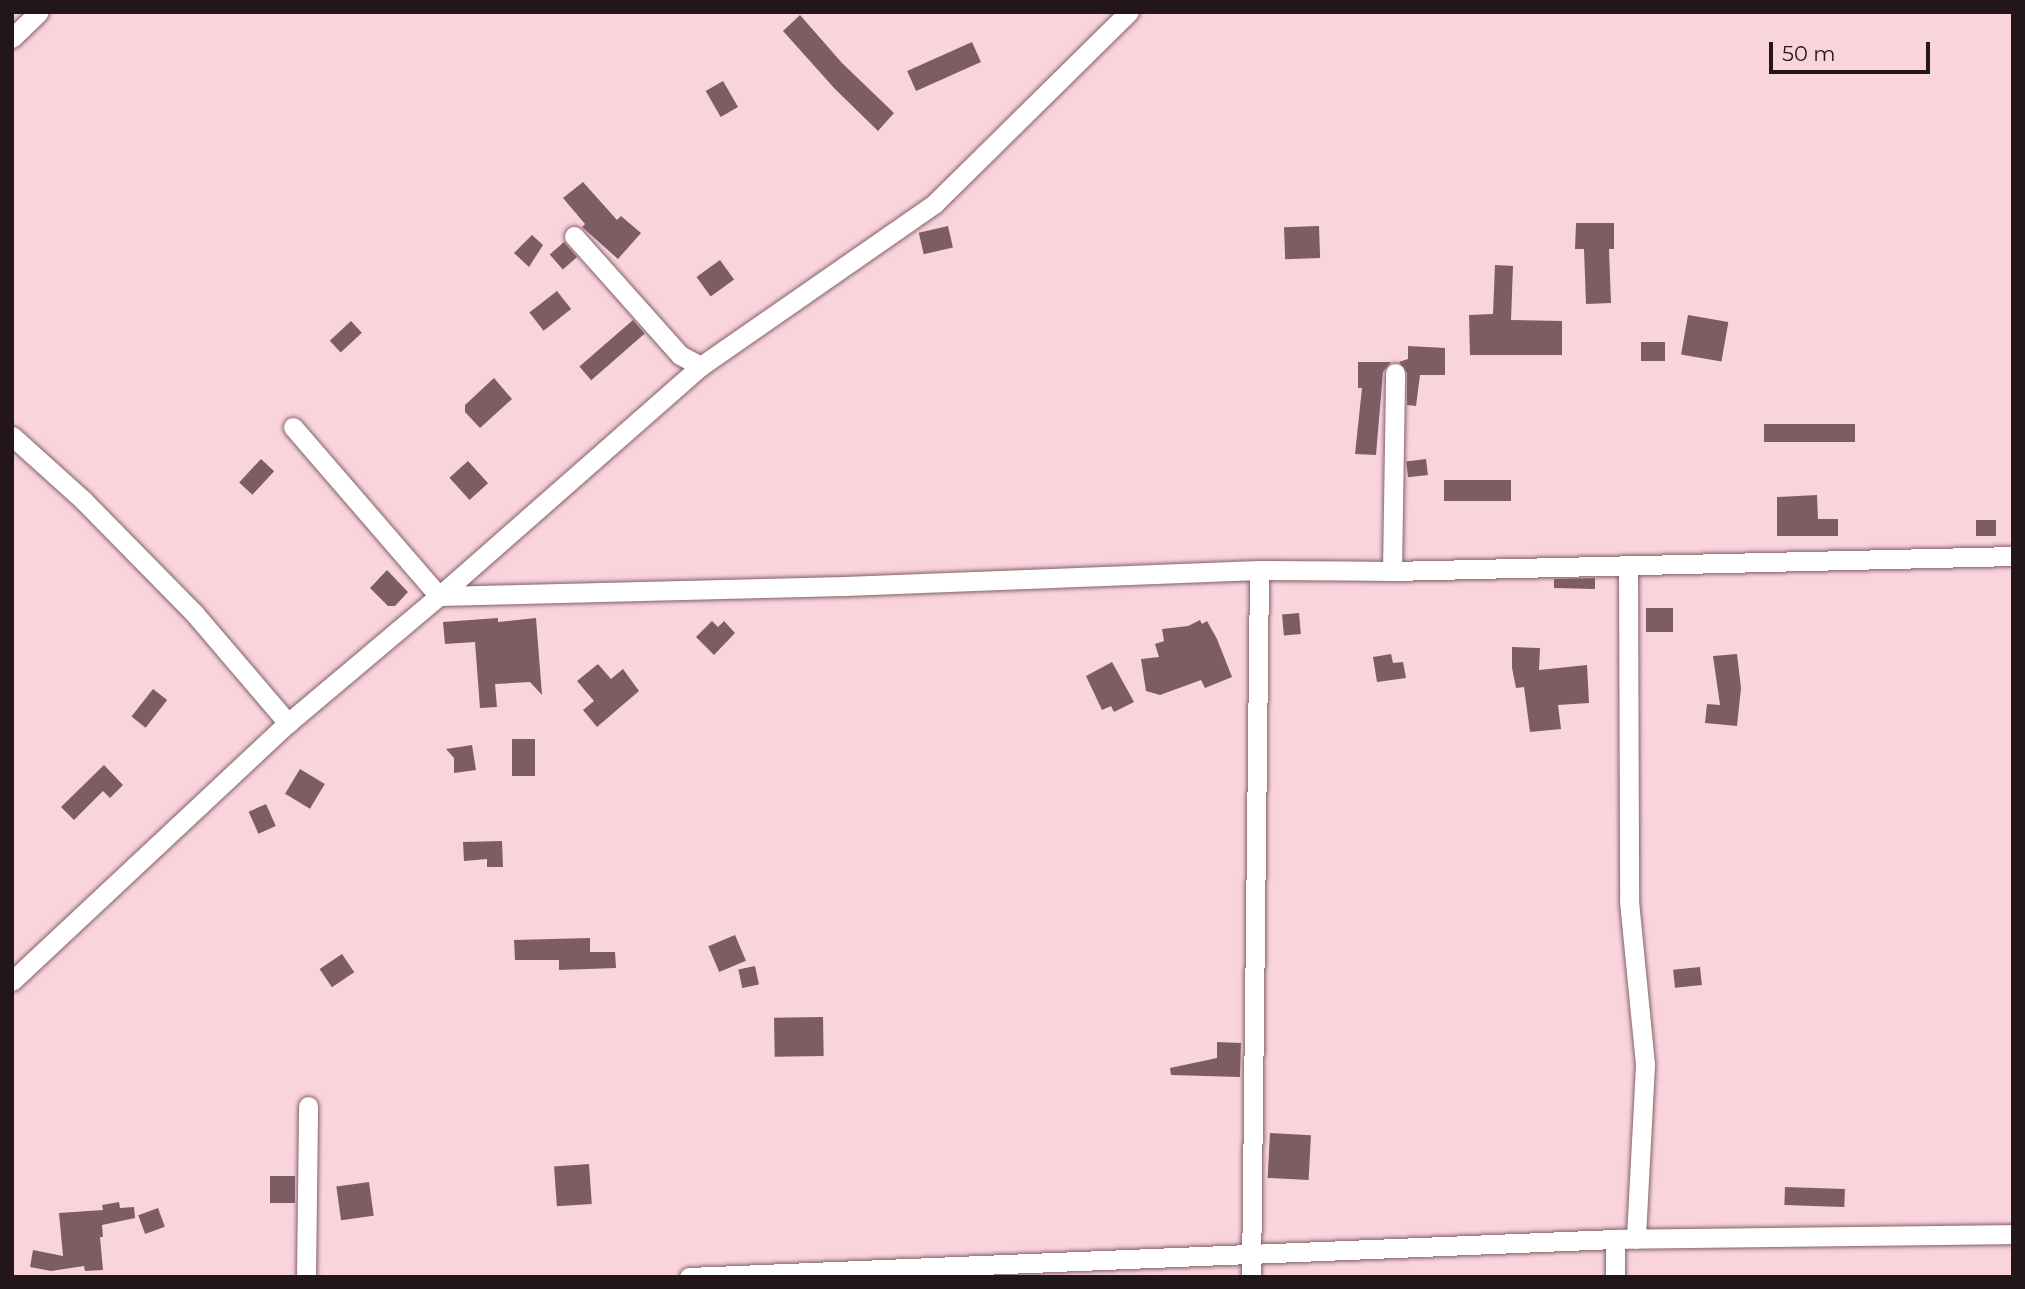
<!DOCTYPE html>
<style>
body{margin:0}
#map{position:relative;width:2025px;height:1289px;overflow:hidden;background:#fad4dd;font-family:Montserrat,sans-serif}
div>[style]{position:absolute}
.building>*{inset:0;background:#7d5d64;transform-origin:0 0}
.roads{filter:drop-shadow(0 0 2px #826169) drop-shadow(0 0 2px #826169)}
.minor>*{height:19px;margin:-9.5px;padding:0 9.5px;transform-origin:9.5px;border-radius:9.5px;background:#fff}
span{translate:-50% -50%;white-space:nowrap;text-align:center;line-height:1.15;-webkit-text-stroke:6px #fad4dd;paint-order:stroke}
.frame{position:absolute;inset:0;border:14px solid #231619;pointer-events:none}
.scale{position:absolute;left:1769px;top:42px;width:161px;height:32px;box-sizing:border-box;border:4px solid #231619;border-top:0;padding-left:9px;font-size:21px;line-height:24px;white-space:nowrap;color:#231619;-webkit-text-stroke:5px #fad4dd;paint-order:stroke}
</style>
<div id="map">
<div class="building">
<i style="clip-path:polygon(800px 15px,842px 63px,894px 113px,878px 131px,835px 89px,783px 31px)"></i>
<i style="left:972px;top:42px;width:22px;height:71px;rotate:66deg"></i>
<i style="left:723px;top:81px;width:30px;height:20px;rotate:60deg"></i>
<i style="clip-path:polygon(583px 182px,617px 220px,621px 216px,641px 233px,618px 259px,582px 227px,585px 224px,563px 198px)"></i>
<i style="clip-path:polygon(1576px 223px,1614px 223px,1614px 249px,1609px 249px,1611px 303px,1586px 304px,1584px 249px,1575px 249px)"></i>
<i style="left:948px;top:226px;width:22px;height:30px;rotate:77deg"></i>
<i style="left:1319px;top:226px;width:32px;height:35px;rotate:88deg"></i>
<i style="clip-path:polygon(532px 235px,543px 245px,529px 267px,514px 253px)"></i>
<i style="left:564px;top:242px;width:20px;height:19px;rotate:49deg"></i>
<i style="left:720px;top:260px;width:24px;height:29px;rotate:54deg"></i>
<i style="clip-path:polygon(1495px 265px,1513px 266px,1511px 320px,1562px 321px,1562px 355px,1470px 355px,1469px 315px,1493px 314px)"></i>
<i style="left:557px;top:291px;width:23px;height:35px;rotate:52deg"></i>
<i style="left:1688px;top:315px;width:41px;height:40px;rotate:10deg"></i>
<i style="left:633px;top:320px;width:18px;height:71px;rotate:49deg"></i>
<i style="left:351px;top:321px;width:16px;height:29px;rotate:47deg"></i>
<i style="left:1665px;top:342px;width:19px;height:24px;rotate:90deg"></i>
<i style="clip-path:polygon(1408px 346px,1445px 348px,1445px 375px,1420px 375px,1416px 406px,1407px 405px,1407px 373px,1399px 362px,1408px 359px)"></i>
<i style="clip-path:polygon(1358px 362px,1391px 362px,1383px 372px,1376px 455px,1355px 454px,1362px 388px,1358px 388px)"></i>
<i style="clip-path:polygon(494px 378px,512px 399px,480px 428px,465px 412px,465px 405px)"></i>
<i style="left:1855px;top:424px;width:18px;height:91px;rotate:90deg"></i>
<i style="left:261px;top:459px;width:18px;height:32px;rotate:43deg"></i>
<i style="left:1426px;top:459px;width:16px;height:20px;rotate:83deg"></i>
<i style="left:468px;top:461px;width:30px;height:25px;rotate:48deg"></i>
<i style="left:1444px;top:480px;width:67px;height:21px"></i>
<i style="clip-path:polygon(1817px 495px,1818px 519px,1838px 519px,1838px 536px,1777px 536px,1777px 497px)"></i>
<i style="left:1976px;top:520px;width:20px;height:16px"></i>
<i style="clip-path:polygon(387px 570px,408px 592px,395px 606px,388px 606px,370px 588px)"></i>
<i style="clip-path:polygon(1595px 578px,1595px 589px,1554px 588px,1554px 579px)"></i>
<i style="left:1646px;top:608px;width:27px;height:24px"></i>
<i style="left:1299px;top:613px;width:21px;height:17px;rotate:85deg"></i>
<i style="clip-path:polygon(498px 618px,498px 622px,536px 618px,542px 695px,530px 682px,495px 684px,497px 707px,480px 708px,475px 642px,445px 644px,443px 622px)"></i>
<i style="clip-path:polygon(1200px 620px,1202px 624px,1207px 621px,1217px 639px,1232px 677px,1205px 688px,1201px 680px,1160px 695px,1146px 691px,1141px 659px,1159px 657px,1155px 644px,1164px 641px,1162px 629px,1188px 626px)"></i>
<i style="clip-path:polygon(712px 621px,718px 627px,724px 621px,735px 633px,714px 655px,696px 637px)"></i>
<i style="clip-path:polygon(1512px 647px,1540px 648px,1539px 670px,1587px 665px,1589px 703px,1558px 705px,1561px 729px,1530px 732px,1524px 687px,1516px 688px,1512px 668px)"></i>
<i style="clip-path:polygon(1391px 654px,1393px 663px,1403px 662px,1406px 678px,1377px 682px,1373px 657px)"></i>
<i style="clip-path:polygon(1737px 654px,1741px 688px,1737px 726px,1705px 723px,1707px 704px,1720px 705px,1713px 656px)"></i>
<i style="clip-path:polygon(1112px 662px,1134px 702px,1114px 712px,1111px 706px,1102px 710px,1086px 676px)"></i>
<i style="clip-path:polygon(598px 664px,611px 679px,623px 669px,639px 691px,597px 727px,583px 710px,594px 701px,577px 681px)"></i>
<i style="left:153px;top:689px;width:18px;height:35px;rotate:38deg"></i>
<i style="left:512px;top:739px;width:23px;height:37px"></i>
<i style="clip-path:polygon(472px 745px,476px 770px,454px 773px,454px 758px,446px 749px)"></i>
<i style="clip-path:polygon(104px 765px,123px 785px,110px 798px,103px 791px,74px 820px,61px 807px)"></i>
<i style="left:300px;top:769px;width:29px;height:29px;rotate:31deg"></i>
<i style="left:266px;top:804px;width:24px;height:19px;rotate:66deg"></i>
<i style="clip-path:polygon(502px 841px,503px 867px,487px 867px,487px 859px,464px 861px,463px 842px)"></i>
<i style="left:735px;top:935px;width:28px;height:29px;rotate:67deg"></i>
<i style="clip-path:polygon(590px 938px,590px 952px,615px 952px,616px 968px,559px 970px,559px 960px,515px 960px,514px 940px)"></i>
<i style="left:342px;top:954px;width:22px;height:27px;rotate:56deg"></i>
<i style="left:755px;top:966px;width:19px;height:17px;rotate:78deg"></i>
<i style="left:1700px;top:967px;width:18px;height:27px;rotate:84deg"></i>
<i style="left:823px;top:1017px;width:39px;height:49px;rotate:89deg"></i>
<i style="clip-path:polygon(1217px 1042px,1241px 1043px,1240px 1077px,1171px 1075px,1170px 1068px,1217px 1058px)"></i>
<i style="left:1270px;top:1133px;width:41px;height:45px;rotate:3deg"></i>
<i style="left:589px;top:1164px;width:40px;height:35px;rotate:86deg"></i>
<i style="left:270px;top:1176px;width:25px;height:27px"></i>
<i style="left:369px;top:1182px;width:34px;height:33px;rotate:82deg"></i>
<i style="left:1785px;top:1187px;width:60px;height:18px;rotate:2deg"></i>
<i style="clip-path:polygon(119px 1202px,120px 1208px,134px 1207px,135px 1218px,102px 1225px,103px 1237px,100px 1237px,103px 1270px,85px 1271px,84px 1266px,51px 1271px,30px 1267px,33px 1250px,63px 1256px,59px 1213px,103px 1210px,102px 1205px)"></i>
<i style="left:158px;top:1208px;width:20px;height:21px;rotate:70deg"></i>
</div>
<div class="roads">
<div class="minor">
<i style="left:12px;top:38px;width:37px;rotate:-44deg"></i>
<i style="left:574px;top:236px;width:159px;rotate:48.3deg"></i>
<i style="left:680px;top:355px;width:24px;rotate:28deg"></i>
<i style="left:293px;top:427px;width:223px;rotate:49.2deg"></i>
<i style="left:439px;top:596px;width:406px;rotate:-1.4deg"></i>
<i style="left:845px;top:586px;width:414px;rotate:-2.2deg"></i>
<i style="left:1259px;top:570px;width:133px;rotate:0.4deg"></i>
<i style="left:1392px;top:571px;width:621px;rotate:-1.38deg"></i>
<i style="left:12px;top:436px;width:96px;rotate:42deg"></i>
<i style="left:83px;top:500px;width:158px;rotate:45.5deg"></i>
<i style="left:194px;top:613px;width:145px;rotate:49.5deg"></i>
<i style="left:1628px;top:565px;width:336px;rotate:89.8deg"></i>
<i style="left:1629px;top:901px;width:165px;rotate:84.4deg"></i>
<i style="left:1645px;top:1065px;width:174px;rotate:93deg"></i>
<i style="left:1392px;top:571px;width:198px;rotate:-89.1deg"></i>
<i style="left:12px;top:981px;width:378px;rotate:-43.1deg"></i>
<i style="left:288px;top:723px;width:197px;rotate:-40.1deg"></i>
<i style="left:439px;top:596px;width:349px;rotate:-41.3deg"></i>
<i style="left:701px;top:366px;width:284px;rotate:-34.8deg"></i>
<i style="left:934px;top:204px;width:274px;rotate:-44.6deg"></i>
<i style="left:306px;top:1277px;width:171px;rotate:-89.3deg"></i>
<i style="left:689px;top:1277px;width:927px;rotate:-2.35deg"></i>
<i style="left:1615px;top:1239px;width:398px;rotate:-0.7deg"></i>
<i style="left:1251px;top:1277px;width:707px;rotate:-89.35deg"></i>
<i style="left:1615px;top:1277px;width:38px;rotate:-90deg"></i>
</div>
</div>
<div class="frame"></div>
<div class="scale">50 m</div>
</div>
